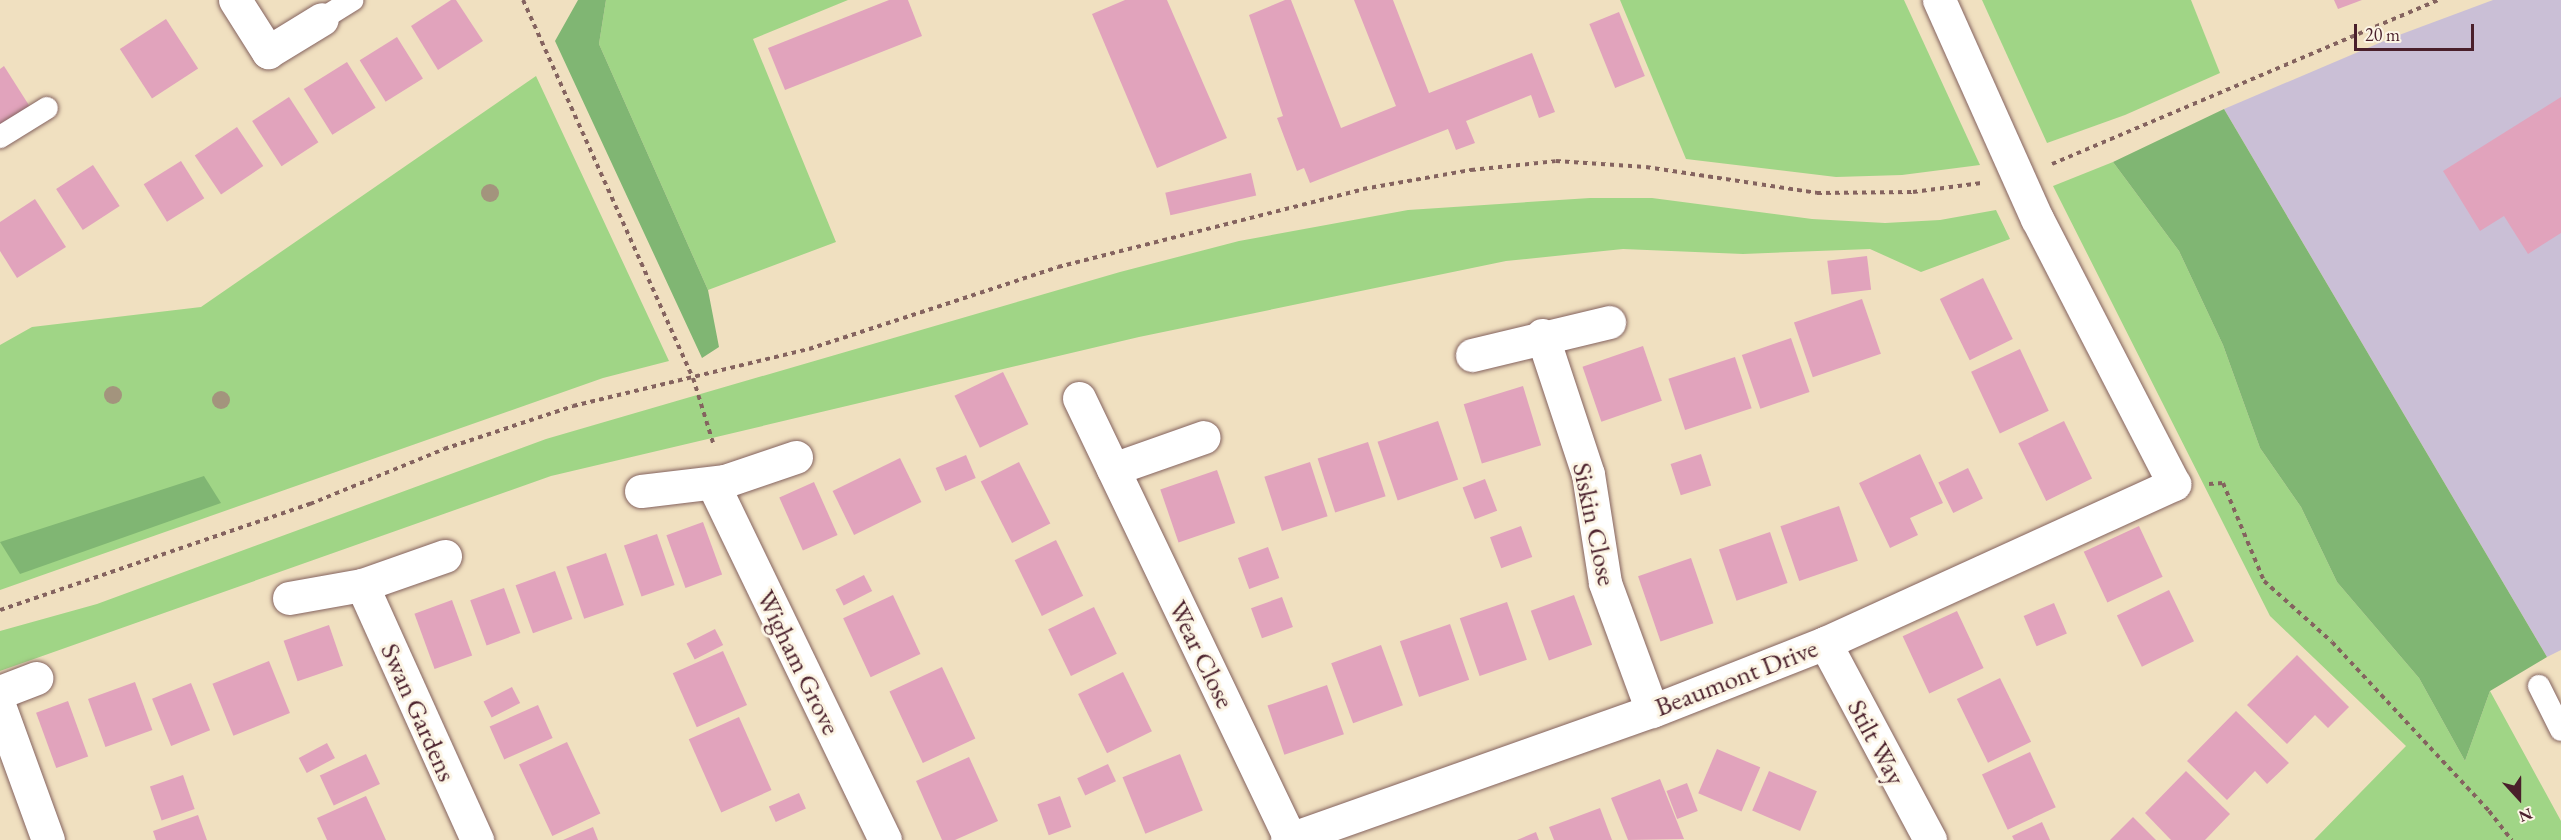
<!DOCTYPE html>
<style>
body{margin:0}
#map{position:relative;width:2561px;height:840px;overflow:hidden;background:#f0e0c0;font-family:"EB Garamond",serif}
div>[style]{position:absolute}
.industrial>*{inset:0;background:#cabfd6}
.green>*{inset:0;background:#a0d586}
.forest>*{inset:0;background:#80b673}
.building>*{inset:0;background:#e1a3bc;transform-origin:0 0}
.path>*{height:4px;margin-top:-2px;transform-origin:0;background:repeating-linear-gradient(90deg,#84635f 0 4.5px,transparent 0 9px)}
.roads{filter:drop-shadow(0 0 2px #84635f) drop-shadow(0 0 2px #84635f)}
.service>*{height:22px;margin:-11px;padding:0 11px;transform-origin:11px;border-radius:11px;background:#fff}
.minor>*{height:33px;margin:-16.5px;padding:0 16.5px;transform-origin:16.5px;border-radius:16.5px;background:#fff}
.trees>*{width:18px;height:18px;margin:-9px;border-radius:50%;background:#a3947d}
span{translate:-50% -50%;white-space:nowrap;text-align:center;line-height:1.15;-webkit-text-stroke:6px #fcf5e5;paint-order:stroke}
.street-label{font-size:27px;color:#4a1f2b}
.north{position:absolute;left:2489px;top:768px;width:60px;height:60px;-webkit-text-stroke:4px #fcf5e5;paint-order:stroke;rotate:159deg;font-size:16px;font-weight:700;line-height:24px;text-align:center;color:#4a1f2b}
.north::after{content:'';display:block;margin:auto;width:21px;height:27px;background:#4a1f2b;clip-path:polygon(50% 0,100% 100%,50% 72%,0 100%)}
.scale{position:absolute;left:2354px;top:24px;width:120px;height:27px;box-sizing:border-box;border:3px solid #4a1f2b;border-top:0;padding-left:8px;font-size:18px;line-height:21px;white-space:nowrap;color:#4a1f2b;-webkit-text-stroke:4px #fcf5e5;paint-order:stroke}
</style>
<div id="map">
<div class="industrial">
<i style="clip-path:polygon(2493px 0,2561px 0,2561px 650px,2547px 657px,2224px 109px,2391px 38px)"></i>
</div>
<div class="green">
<i style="clip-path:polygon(606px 0,848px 0,753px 39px,836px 242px,708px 290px,599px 44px)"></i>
<i style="clip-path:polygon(1620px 0,1904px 0,1980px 165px,1902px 175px,1836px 177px,1686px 159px)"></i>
<i style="clip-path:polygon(1982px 0,2191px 0,2220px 73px,2125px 115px,2047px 143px)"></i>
<i style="clip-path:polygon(536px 76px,669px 361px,603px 378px,0 590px,0 345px,32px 327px,201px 307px)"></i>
<i style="clip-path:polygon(2113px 162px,2179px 251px,2223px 345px,2260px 448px,2301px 507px,2337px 582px,2419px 678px,2465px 761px,2490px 691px,2561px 821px,2561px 840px,2314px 840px,2406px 746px,2270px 616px,2053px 186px)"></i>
<i style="clip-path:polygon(1590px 198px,1652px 198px,1812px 219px,1885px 223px,1940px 220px,1996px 210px,2010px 239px,1921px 272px,1870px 249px,1743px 254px,1623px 249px,1506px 261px,1139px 337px,551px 476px,0 671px,0 631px,97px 604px,546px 439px,1120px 272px,1239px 241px,1408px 210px)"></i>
</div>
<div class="forest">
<i style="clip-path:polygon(578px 0,606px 0,599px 44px,708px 290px,719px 347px,702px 358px,555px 41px)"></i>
<i style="clip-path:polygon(2224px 109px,2547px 657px,2490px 691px,2465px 761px,2419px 678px,2337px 582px,2301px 507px,2260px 448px,2223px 345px,2179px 251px,2113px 162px)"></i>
<i style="clip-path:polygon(204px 476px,221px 503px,20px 574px,0 542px)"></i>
</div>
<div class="building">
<i style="clip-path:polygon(451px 0,456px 0,483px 41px,438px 70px,411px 26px)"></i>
<i style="clip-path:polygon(889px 0,908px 0,922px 36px,785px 90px,768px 48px)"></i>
<i style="clip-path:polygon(1125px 0,1167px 0,1227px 138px,1157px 168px,1092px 14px)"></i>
<i style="clip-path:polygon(1285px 0,1291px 0,1341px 128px,1396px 106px,1354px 0,1393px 0,1429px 93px,1532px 53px,1555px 112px,1539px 118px,1531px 95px,1466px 121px,1475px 143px,1456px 150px,1448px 129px,1310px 183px,1304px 168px,1297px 171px,1277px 118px,1283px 116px,1249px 15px)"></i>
<i style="clip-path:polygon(2334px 0,2362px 0,2338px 9px)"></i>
<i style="left:1619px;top:12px;width:69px;height:32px;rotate:68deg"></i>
<i style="left:166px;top:19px;width:59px;height:55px;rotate:57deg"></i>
<i style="left:397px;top:37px;width:49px;height:44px;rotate:58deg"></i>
<i style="left:347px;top:62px;width:54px;height:51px;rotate:58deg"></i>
<i style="clip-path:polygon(4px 66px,32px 110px,0 130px,0 69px)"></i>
<i style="left:289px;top:97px;width:54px;height:44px;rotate:57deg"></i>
<i style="clip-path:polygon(2561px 97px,2561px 233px,2528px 254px,2504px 216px,2480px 231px,2443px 171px)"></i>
<i style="left:237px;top:127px;width:47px;height:51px;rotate:56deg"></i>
<i style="left:181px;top:161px;width:44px;height:44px;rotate:58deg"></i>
<i style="left:93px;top:165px;width:49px;height:44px;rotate:57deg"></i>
<i style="left:1251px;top:173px;width:23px;height:88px;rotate:77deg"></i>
<i style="clip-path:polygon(35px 199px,66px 247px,17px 278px,0 251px,0 222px)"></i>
<i style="left:1867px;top:256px;width:34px;height:40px;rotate:83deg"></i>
<i style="left:1983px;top:278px;width:68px;height:48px;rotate:64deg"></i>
<i style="left:1862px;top:299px;width:58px;height:72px;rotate:71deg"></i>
<i style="left:1791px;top:338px;width:57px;height:52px;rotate:71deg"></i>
<i style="left:1643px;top:346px;width:58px;height:64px;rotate:71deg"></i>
<i style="left:2020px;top:349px;width:68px;height:54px;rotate:65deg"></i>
<i style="left:1735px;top:357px;width:54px;height:70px;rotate:72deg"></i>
<i style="left:1003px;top:372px;width:58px;height:54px;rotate:64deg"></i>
<i style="left:1523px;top:386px;width:62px;height:62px;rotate:73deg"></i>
<i style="left:1438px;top:421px;width:62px;height:64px;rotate:71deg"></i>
<i style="left:2064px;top:421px;width:64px;height:51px;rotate:64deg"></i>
<i style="left:1368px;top:442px;width:57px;height:53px;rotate:72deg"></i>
<i style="left:1701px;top:454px;width:33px;height:32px;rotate:72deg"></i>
<i style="clip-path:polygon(1920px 454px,1943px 503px,1910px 518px,1918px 535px,1890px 548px,1859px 483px)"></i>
<i style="left:966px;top:455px;width:25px;height:33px;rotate:67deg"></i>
<i style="left:900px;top:458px;width:49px;height:75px;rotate:64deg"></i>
<i style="left:1019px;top:462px;width:69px;height:43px;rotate:63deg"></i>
<i style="left:1310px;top:462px;width:57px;height:48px;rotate:72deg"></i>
<i style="left:1968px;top:468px;width:34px;height:33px;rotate:64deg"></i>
<i style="left:1217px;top:470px;width:56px;height:60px;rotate:71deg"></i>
<i style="left:1485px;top:479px;width:34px;height:24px;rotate:69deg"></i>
<i style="left:814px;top:482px;width:58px;height:38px;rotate:66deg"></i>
<i style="left:1839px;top:506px;width:58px;height:62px;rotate:71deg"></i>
<i style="left:703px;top:522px;width:56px;height:39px;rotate:70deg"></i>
<i style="left:1521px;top:526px;width:33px;height:33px;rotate:70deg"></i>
<i style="left:2139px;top:526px;width:56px;height:61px;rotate:65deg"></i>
<i style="left:1770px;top:532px;width:54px;height:54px;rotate:71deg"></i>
<i style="left:657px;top:534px;width:54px;height:35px;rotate:71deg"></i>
<i style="left:1056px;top:540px;width:62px;height:46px;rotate:64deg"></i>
<i style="left:1268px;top:547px;width:33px;height:32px;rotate:70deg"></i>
<i style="left:606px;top:553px;width:55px;height:42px;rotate:71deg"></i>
<i style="left:1691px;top:558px;width:69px;height:56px;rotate:71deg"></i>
<i style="left:555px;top:571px;width:51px;height:42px;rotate:70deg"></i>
<i style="left:864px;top:575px;width:18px;height:32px;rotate:63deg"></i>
<i style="left:504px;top:588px;width:48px;height:36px;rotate:70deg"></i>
<i style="left:2169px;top:590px;width:57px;height:58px;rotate:64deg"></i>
<i style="left:893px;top:595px;width:65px;height:55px;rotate:65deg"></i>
<i style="left:1574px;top:595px;width:53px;height:46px;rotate:70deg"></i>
<i style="left:1282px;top:597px;width:32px;height:33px;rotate:70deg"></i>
<i style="left:452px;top:600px;width:59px;height:40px;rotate:70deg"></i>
<i style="left:1507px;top:602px;width:61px;height:50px;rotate:71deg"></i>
<i style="left:2054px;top:603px;width:33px;height:33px;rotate:67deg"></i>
<i style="left:1094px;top:607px;width:52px;height:51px;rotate:64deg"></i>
<i style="left:1957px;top:611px;width:63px;height:60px;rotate:65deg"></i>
<i style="left:1450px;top:624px;width:59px;height:53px;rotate:71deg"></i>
<i style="left:329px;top:625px;width:43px;height:48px;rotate:71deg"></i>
<i style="left:715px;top:629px;width:18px;height:32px;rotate:63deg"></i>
<i style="left:1381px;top:645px;width:64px;height:53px;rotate:70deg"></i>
<i style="left:723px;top:651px;width:59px;height:55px;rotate:66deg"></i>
<i style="clip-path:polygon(2297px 655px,2349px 707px,2328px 728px,2315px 715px,2287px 744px,2247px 705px)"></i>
<i style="left:269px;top:661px;width:56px;height:61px;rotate:68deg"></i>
<i style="left:942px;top:667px;width:79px;height:58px;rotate:65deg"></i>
<i style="left:1123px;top:672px;width:66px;height:50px;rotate:64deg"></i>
<i style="left:2000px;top:678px;width:71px;height:48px;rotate:64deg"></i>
<i style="left:135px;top:682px;width:51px;height:50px;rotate:70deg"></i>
<i style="left:191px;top:683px;width:51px;height:42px;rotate:68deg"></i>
<i style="left:1327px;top:685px;width:52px;height:63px;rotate:71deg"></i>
<i style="left:512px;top:687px;width:18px;height:32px;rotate:63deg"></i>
<i style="left:68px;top:701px;width:59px;height:34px;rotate:70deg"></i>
<i style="left:538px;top:705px;width:36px;height:53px;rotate:66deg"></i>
<i style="clip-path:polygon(2236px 711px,2289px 763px,2267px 784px,2255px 771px,2227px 800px,2187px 761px)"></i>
<i style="left:739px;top:717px;width:80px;height:55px;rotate:66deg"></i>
<i style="left:567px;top:742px;width:79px;height:53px;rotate:65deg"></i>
<i style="left:327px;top:743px;width:17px;height:32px;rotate:62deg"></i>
<i style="left:1717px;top:749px;width:47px;height:48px;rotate:23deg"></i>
<i style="left:2030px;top:752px;width:61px;height:53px;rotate:65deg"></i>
<i style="left:366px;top:754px;width:33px;height:51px;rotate:65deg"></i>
<i style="left:1180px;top:754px;width:61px;height:62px;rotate:68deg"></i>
<i style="clip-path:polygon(969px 757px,998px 821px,955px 840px,942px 840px,916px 781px)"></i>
<i style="left:1108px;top:764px;width:19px;height:34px;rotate:65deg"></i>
<i style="left:1769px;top:771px;width:52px;height:43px;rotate:23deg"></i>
<i style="clip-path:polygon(2186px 771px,2230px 814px,2205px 840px,2171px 840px,2145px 813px)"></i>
<i style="left:183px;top:775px;width:36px;height:35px;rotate:71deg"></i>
<i style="clip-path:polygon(1660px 779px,1684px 839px,1628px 840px,1611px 798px)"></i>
<i style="left:1687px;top:783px;width:30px;height:22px;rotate:69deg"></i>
<i style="left:799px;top:793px;width:17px;height:33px;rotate:66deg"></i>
<i style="clip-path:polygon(366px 796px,386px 840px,327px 840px,317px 818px)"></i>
<i style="left:1060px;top:796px;width:33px;height:24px;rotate:70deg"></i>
<i style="clip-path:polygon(1600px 808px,1612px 840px,1554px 840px,1549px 827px)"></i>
<i style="clip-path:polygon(198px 815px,207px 840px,156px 840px,153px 831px)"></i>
<i style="clip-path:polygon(2133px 817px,2156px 840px,2110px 840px)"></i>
<i style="clip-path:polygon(2042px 822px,2050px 840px,2014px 840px,2012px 836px)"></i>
<i style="clip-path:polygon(593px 827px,598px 840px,563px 840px)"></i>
<i style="clip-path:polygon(1536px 832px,1539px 840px,1517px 840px)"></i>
</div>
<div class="path">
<i style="left:523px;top:0;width:414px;rotate:65.8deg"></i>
<i style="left:693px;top:378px;width:71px;rotate:72.8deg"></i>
<i style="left:2052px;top:164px;width:420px;rotate:-23deg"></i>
<i style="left:2209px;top:484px;width:14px;rotate:-4deg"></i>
<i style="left:2223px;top:483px;width:106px;rotate:67.3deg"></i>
<i style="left:2264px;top:581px;width:91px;rotate:41.9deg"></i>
<i style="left:2332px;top:642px;width:231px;rotate:47.1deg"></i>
<i style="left:2489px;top:811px;width:37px;rotate:52deg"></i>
<i style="left:0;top:610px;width:328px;rotate:-18.9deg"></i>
<i style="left:310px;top:504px;width:145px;rotate:-22.3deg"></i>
<i style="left:444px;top:449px;width:136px;rotate:-18.4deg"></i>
<i style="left:573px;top:406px;width:243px;rotate:-13.6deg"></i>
<i style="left:809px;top:349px;width:262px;rotate:-18.2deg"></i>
<i style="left:1058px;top:267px;width:315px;rotate:-14.3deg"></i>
<i style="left:1363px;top:189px;width:110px;rotate:-10deg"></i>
<i style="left:1471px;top:170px;width:85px;rotate:-6deg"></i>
<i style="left:1556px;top:161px;width:90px;rotate:3.8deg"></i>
<i style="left:1646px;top:167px;width:173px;rotate:8.6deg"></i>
<i style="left:1817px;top:193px;width:96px;rotate:-0.6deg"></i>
<i style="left:1913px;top:192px;width:69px;rotate:-7.5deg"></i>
</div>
<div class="roads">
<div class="service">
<i style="left:322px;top:19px;width:36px;rotate:-32deg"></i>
<i style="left:0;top:137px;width:55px;rotate:-31.7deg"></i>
<i style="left:2539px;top:686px;width:49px;rotate:63.4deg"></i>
</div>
<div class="minor">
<i style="left:235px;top:0;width:62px;rotate:57.6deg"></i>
<i style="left:268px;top:52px;width:63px;rotate:-31.4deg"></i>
<i style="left:1542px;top:335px;width:146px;rotate:71.7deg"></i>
<i style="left:1588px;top:474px;width:110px;rotate:81.1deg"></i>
<i style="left:1605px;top:583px;width:136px;rotate:69.8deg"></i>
<i style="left:1472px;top:355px;width:141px;rotate:-13.5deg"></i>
<i style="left:1079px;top:398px;width:490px;rotate:64.4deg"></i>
<i style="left:1113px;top:469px;width:96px;rotate:-19.4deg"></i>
<i style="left:713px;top:484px;width:395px;rotate:64.2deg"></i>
<i style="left:641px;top:491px;width:85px;rotate:-6.8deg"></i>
<i style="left:725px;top:481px;width:75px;rotate:-18.7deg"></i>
<i style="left:362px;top:585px;width:280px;rotate:65.7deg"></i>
<i style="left:289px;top:598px;width:74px;rotate:-10.1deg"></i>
<i style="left:362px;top:585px;width:88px;rotate:-19.3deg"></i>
<i style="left:1825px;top:643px;width:223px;rotate:61.9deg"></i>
<i style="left:0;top:692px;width:39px;rotate:-21deg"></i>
<i style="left:0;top:708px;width:140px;rotate:70deg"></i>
<i style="left:1287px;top:840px;width:387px;rotate:-19.5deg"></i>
<i style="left:1652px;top:711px;width:186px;rotate:-21.5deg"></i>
<i style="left:1825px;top:643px;width:384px;rotate:-24.5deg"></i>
<i style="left:2174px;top:484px;width:298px;rotate:-117.3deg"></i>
<i style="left:2037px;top:219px;width:240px;rotate:-114.1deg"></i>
</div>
</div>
<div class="trees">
<i style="left:490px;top:193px"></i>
<i style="left:113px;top:395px"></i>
<i style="left:221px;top:400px"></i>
</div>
<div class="street-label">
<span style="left:1595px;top:524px;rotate:78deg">Siskin Close</span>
<span style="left:1202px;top:654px;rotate:64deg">Wear Close</span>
<span style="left:799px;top:662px;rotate:64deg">Wigham Grove</span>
<span style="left:1736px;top:677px;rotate:-21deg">Beaumont Drive</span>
<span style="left:419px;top:712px;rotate:66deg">Swan Gardens</span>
<span style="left:1877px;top:742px;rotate:62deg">Stilt Way</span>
</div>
<div class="north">N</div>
<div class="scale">20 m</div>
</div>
